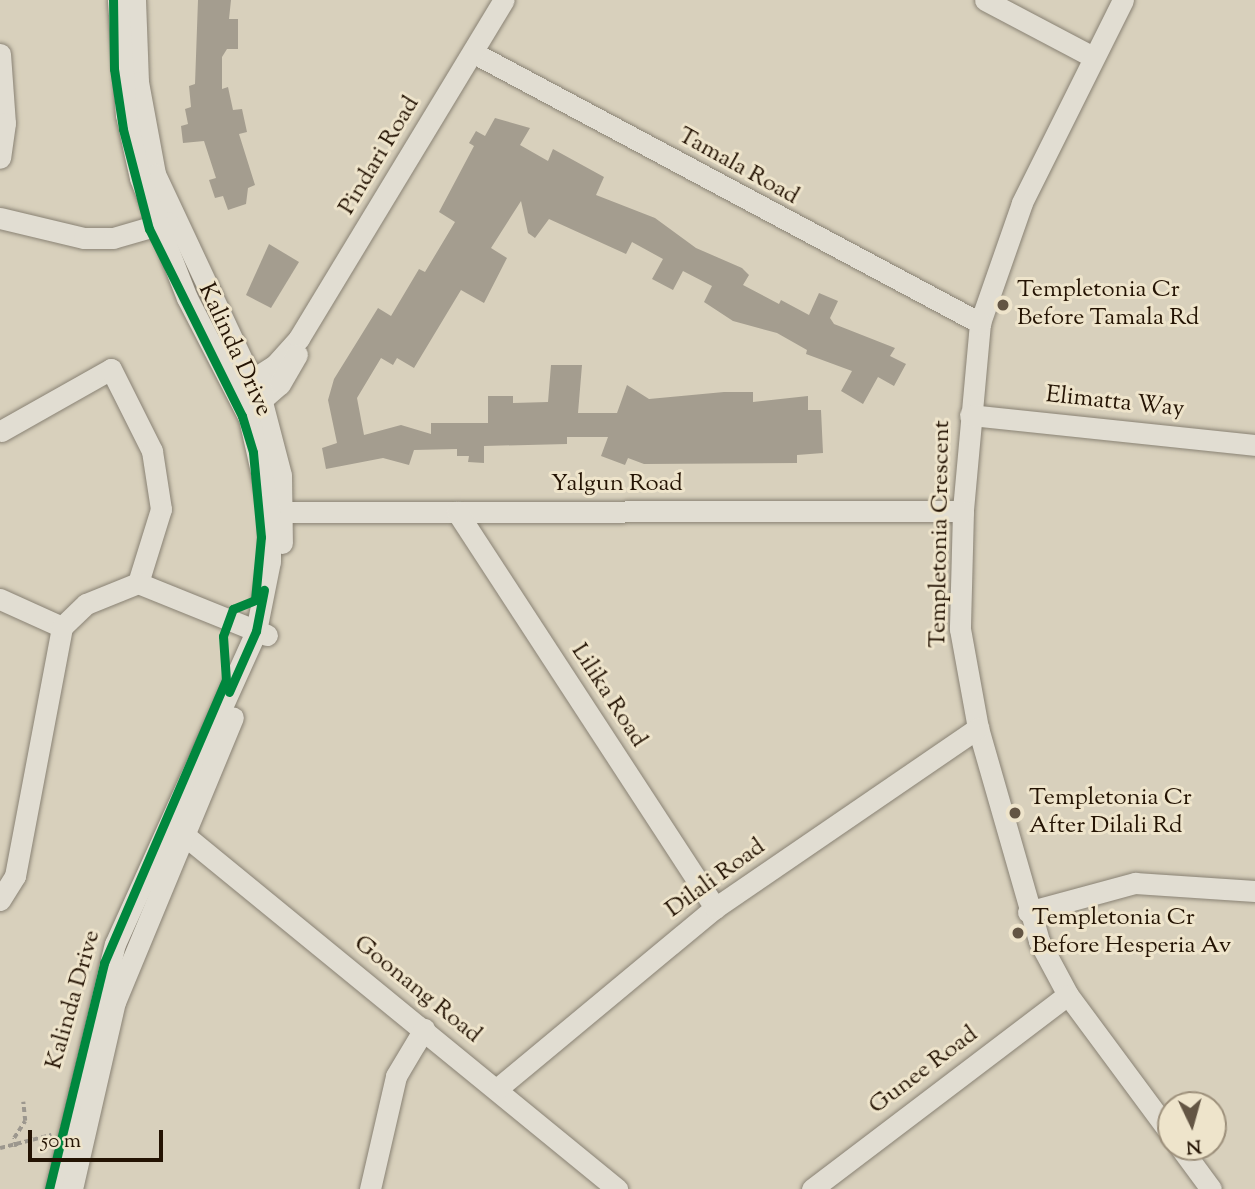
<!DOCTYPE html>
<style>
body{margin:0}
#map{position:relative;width:1255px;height:1189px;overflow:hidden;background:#d8d0bc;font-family:"Sorts Mill Goudy",serif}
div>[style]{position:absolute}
.building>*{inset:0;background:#a49d8f}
.path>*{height:3.5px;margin-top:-1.75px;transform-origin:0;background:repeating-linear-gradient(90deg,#9c978e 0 5px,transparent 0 8.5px)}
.roads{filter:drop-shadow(0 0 2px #898274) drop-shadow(0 0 2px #898274)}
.minor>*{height:21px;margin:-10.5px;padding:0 10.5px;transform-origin:10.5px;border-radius:10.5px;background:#e1ddd2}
.cycleway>*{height:9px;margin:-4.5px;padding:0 4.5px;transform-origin:4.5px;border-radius:4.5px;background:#00873e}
.dots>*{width:19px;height:19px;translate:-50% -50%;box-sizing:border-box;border:4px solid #eee4cb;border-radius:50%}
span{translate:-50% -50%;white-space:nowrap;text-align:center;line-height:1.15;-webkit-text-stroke:6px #eee4cb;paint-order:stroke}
.street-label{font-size:24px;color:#241303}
.poi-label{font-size:24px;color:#241303}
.left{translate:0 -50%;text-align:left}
.north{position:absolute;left:1157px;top:1091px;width:70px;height:70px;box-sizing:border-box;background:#eee4cb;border:2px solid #9d907b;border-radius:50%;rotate:175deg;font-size:19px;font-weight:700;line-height:28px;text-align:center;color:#241303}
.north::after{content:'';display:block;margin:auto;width:24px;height:32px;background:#635544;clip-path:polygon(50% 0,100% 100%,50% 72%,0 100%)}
.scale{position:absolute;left:28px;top:1130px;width:135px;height:32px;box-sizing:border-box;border:4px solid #241303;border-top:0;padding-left:9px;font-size:21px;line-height:24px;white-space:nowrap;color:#241303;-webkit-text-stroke:5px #eee4cb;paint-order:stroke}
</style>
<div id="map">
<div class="building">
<i style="clip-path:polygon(198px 0,231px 0,229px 19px,238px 19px,238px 49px,227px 49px,222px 57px,222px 89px,228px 87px,233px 110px,242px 109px,247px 132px,239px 134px,255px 185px,248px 188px,246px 204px,228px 210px,223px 196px,215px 198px,209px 180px,216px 178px,204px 141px,183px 143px,181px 126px,188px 124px,185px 109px,191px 107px,189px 86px,195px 84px)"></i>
<i style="clip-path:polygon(495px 118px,530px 128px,520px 145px,548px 161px,553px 149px,604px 177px,596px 195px,655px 218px,696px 248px,742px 268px,749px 275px,743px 285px,779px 304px,781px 300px,809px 315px,819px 293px,838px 301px,830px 318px,834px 324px,895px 348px,890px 356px,906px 364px,894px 386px,878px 377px,863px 404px,841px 391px,852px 371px,806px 354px,807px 350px,777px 333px,733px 321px,704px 302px,712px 286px,683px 271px,673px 290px,652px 279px,663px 259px,632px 242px,626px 254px,549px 219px,535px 238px,528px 233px,521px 201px,491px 248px,507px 258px,484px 303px,461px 290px,414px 368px,397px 358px,393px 365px,381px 358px,357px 398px,364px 435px,401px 425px,431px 434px,431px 423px,488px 423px,488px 396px,513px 396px,513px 403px,548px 402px,551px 365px,582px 365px,578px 413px,617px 413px,627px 385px,649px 399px,724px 392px,753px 392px,753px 402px,808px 396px,808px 410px,821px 410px,823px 453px,797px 455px,797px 463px,644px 464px,628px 458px,625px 465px,601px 456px,608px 437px,567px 437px,567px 444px,484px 446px,484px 463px,468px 462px,469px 456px,457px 456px,457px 449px,414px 450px,409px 465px,383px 458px,326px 469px,322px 448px,337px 443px,328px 400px,334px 379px,378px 308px,391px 316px,419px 269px,425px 272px,455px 222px,439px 212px,474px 146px,469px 143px,476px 131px,485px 136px)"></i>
<i style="clip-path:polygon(269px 244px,299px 262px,271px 308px,246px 295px)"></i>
</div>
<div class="path">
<i style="left:16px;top:1147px;width:9px;rotate:-103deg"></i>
<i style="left:14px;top:1138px;width:20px;rotate:-57deg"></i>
<i style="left:25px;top:1121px;width:19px;rotate:-96deg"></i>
<i style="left:0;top:1148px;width:53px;rotate:-14.3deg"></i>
</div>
<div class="roads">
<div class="minor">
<i style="left:135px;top:0;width:82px;rotate:87.9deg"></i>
<i style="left:138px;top:82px;width:94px;rotate:79.5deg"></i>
<i style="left:155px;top:174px;width:252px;rotate:64.9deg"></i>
<i style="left:262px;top:402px;width:75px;rotate:75.4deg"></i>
<i style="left:281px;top:475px;width:68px;rotate:89.2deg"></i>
<i style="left:985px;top:0;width:120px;rotate:27.8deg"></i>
<i style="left:1123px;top:0;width:227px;rotate:116.5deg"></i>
<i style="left:1022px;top:203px;width:127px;rotate:109.3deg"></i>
<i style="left:980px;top:323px;width:189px;rotate:95.2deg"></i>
<i style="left:963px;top:511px;width:118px;rotate:91.5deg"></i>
<i style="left:960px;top:629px;width:101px;rotate:79.7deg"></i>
<i style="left:978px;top:728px;width:222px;rotate:74deg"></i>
<i style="left:1039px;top:941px;width:61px;rotate:61.8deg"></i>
<i style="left:1068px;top:995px;width:173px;rotate:53.5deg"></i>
<i style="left:474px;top:53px;width:574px;rotate:28.08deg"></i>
<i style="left:0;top:54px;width:69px;rotate:85.9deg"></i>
<i style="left:5px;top:123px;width:35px;rotate:98deg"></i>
<i style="left:0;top:218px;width:86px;rotate:13.4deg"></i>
<i style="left:84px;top:238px;width:29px"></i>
<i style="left:113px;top:238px;width:57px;rotate:-16.2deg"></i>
<i style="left:239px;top:388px;width:43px;rotate:-32.6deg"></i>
<i style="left:275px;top:365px;width:36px;rotate:-48deg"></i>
<i style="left:299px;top:338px;width:395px;rotate:-58.8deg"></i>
<i style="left:251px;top:409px;width:38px;rotate:-41deg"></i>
<i style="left:280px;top:384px;width:34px;rotate:-60deg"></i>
<i style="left:970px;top:415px;width:287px;rotate:6deg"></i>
<i style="left:1px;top:431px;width:126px;rotate:-29.4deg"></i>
<i style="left:111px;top:369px;width:92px;rotate:63.4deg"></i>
<i style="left:152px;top:451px;width:59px;rotate:81.2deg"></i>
<i style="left:161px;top:509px;width:77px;rotate:107.3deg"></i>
<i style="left:272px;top:512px;width:691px;rotate:-0.08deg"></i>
<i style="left:457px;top:512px;width:473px;rotate:56.9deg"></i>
<i style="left:0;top:599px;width:68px;rotate:24.3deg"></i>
<i style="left:183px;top:834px;width:561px;rotate:39.28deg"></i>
<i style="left:0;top:900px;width:28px;rotate:-58deg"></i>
<i style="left:15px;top:876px;width:253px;rotate:-79.3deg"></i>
<i style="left:62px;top:627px;width:33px;rotate:-44deg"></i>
<i style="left:86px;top:604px;width:56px;rotate:-22deg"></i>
<i style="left:138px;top:583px;width:139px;rotate:22deg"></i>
<i style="left:1028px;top:912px;width:111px;rotate:-15.2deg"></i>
<i style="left:1135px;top:883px;width:120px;rotate:3.8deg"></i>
<i style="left:498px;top:1088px;width:282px;rotate:-39.7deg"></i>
<i style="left:715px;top:908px;width:319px;rotate:-34.4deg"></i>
<i style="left:1180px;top:1147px;width:52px;rotate:53.6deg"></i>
<i style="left:56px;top:1189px;width:252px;rotate:-76.5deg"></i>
<i style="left:115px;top:944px;width:343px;rotate:-65.7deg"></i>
<i style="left:256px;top:631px;width:71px;rotate:-78.7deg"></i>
<i style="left:270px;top:561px;width:49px;rotate:-90deg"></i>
<i style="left:270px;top:512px;width:96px;rotate:-102.6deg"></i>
<i style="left:249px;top:418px;width:135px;rotate:-117.3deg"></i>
<i style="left:187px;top:298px;width:129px;rotate:-111.4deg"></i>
<i style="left:140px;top:178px;width:65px;rotate:-102.5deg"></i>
<i style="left:126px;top:115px;width:115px;rotate:-94deg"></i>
<i style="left:72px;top:1189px;width:192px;rotate:-77.1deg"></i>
<i style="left:115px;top:1002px;width:308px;rotate:-67.5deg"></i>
<i style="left:370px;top:1189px;width:116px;rotate:-77deg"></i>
<i style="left:396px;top:1076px;width:55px;rotate:-59.2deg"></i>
<i style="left:812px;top:1189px;width:321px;rotate:-37.2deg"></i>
</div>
</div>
<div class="cycleway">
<i style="left:229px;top:692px;width:67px;rotate:-66.1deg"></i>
<i style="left:256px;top:631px;width:42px;rotate:-79deg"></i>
<i style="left:49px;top:1189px;width:233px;rotate:-76.3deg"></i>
<i style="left:104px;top:963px;width:308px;rotate:-66.7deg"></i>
<i style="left:226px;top:680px;width:44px;rotate:-93.9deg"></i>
<i style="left:223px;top:636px;width:29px;rotate:-70deg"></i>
<i style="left:233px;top:609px;width:24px;rotate:-22deg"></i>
<i style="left:255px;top:600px;width:63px;rotate:-84.6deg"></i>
<i style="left:261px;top:537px;width:85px;rotate:-95.4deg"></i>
<i style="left:253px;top:452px;width:38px;rotate:-107deg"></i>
<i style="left:242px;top:416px;width:209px;rotate:-116.4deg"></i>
<i style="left:149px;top:229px;width:103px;rotate:-104.6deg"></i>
<i style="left:123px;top:129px;width:61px;rotate:-98.5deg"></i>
<i style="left:114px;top:69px;width:69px;rotate:-90.8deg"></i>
</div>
<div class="dots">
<i style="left:1003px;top:305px;background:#635544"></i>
<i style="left:1015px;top:813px;background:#635544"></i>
<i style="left:1018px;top:933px;background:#635544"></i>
</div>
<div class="street-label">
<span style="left:380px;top:156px;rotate:-59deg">Pindari Road</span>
<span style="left:738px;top:167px;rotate:29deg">Tamala Road</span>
<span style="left:234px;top:350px;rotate:65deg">Kalinda Drive</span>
<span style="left:1115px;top:403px;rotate:6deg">Elimatta Way</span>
<span style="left:617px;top:485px">Yalgun Road</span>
<span style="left:941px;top:534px;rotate:-89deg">Templetonia Crescent</span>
<span style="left:608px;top:696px;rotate:57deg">Lilika Road</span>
<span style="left:716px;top:879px;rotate:-36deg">Dilali Road</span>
<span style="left:417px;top:990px;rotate:39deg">Goonang Road</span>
<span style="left:74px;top:1000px;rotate:-74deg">Kalinda Drive</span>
<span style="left:924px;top:1071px;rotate:-37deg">Gunee Road</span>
</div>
<div class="poi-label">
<span class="left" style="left:1017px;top:305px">Templetonia Cr<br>Before Tamala Rd</span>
<span class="left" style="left:1029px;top:813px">Templetonia Cr<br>After Dilali Rd</span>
<span class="left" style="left:1032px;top:933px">Templetonia Cr<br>Before Hesperia Av</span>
</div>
<div class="north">N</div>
<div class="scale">50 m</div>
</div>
